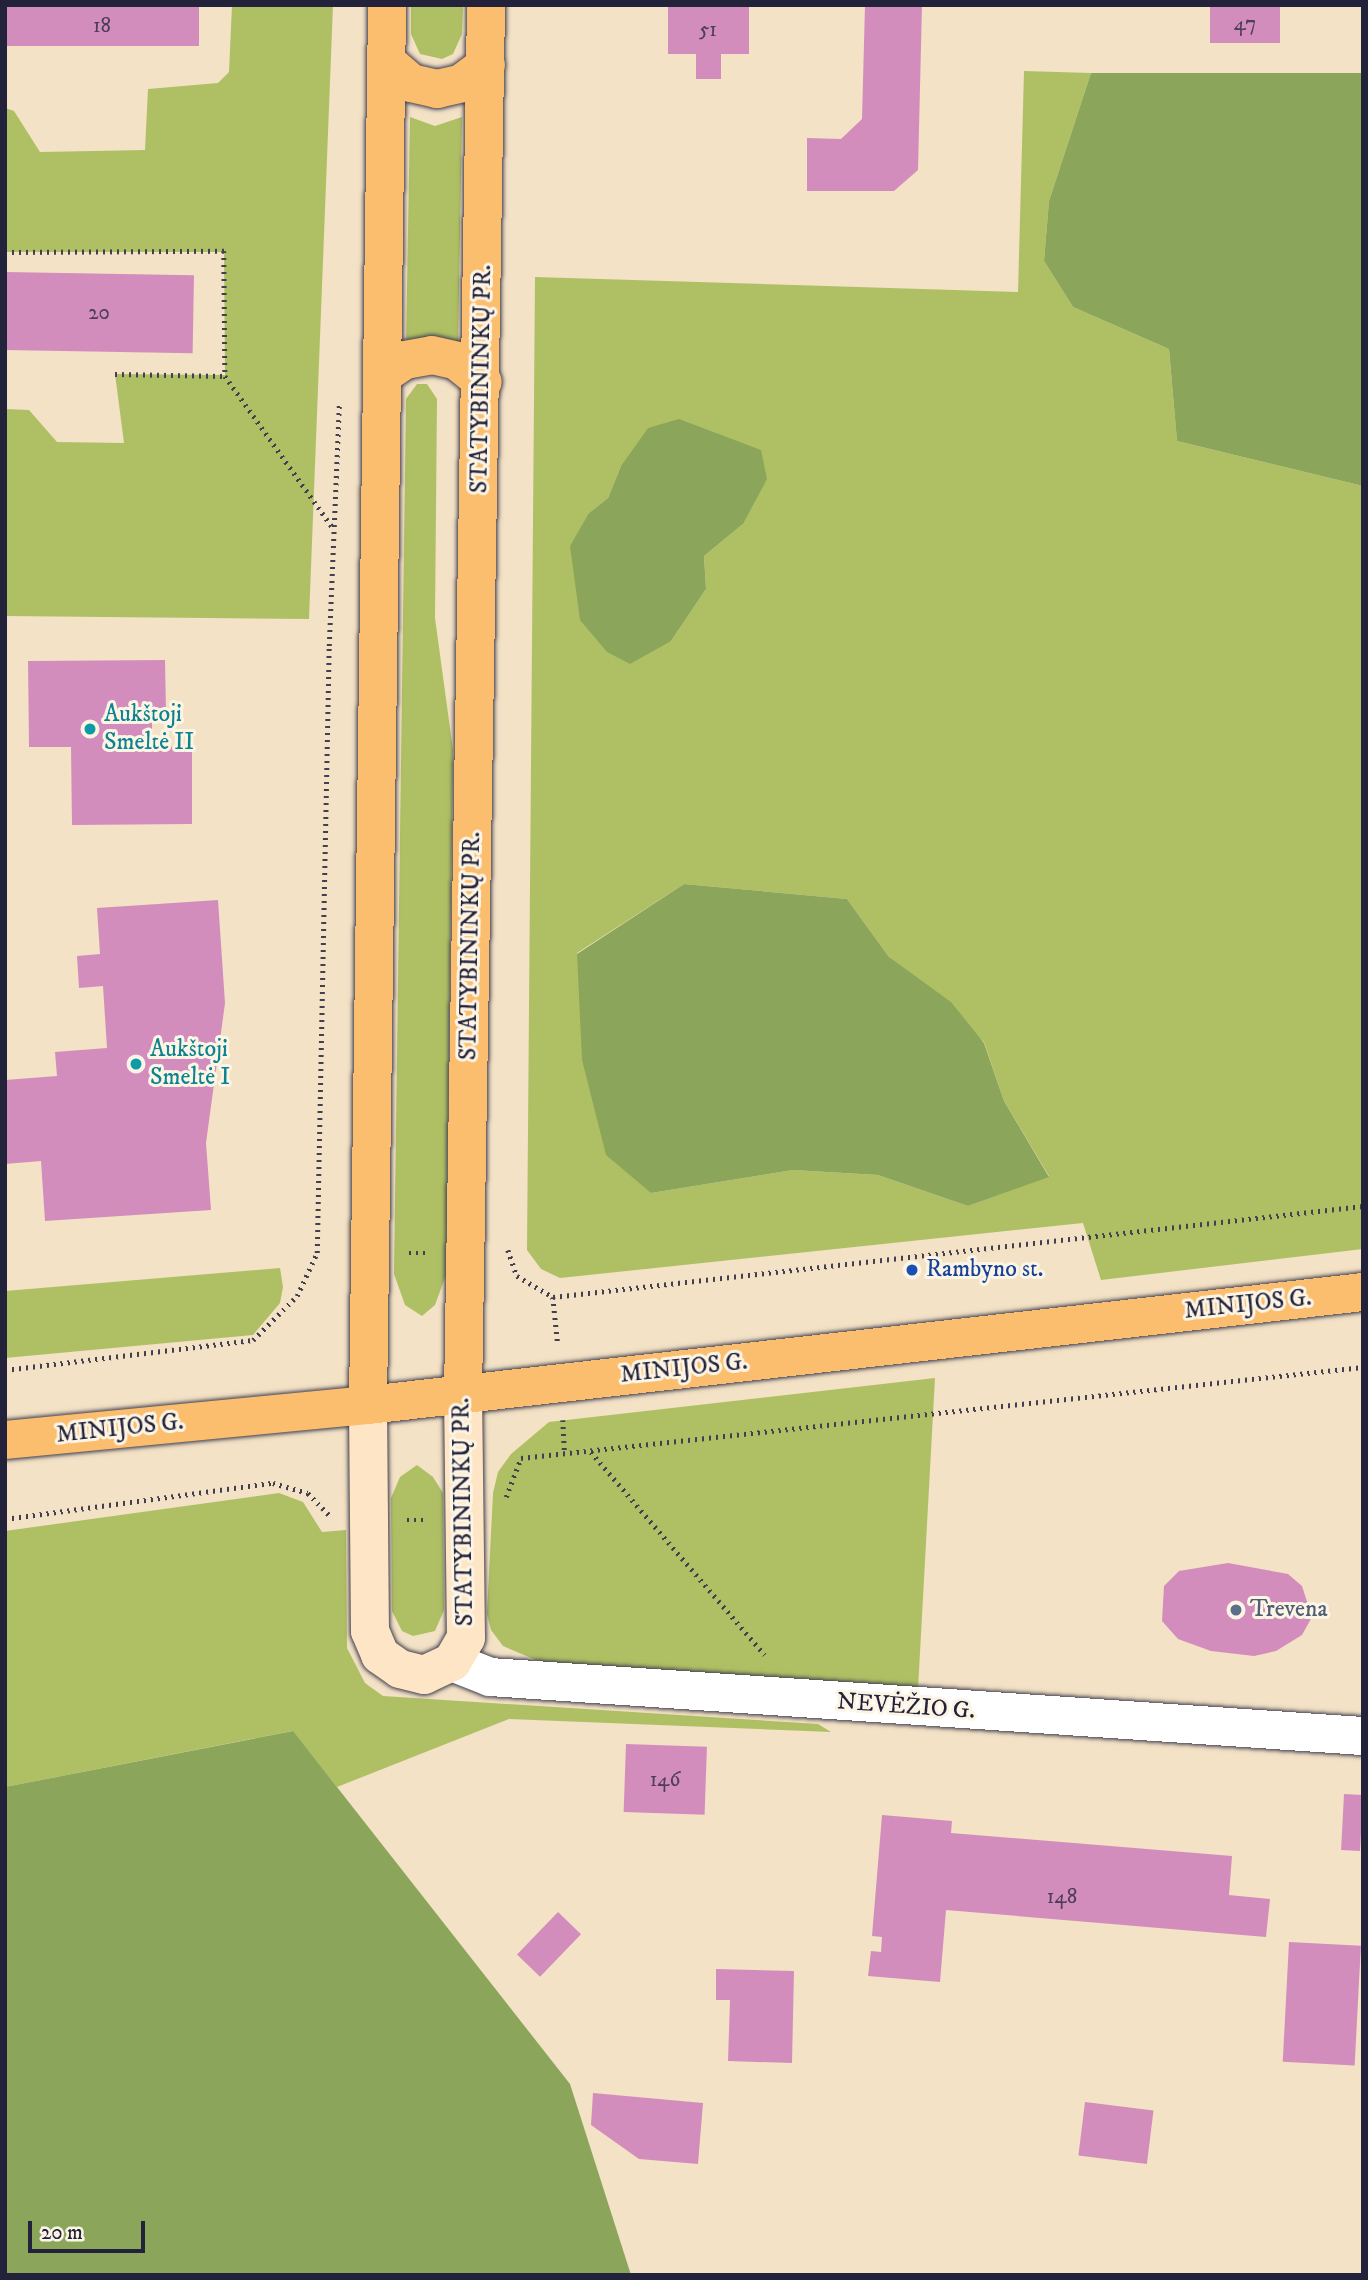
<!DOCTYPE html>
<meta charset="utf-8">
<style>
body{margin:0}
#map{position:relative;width:1368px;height:2280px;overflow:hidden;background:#f3e2c5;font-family:"IM FELL DW Pica",serif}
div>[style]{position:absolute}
.green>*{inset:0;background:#afc064}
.forest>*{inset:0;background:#8ba65a}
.building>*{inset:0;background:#d38dbd;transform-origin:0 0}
.path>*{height:4.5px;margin-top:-2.25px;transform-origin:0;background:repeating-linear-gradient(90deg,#413f50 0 2px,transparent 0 7px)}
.roads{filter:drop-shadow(0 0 2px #413f50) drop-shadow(0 0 2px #413f50)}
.minor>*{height:38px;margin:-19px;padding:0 19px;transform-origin:19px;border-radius:19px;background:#fff}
.secondary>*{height:38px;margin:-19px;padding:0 19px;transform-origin:19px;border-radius:19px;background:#fde5c5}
.primary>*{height:38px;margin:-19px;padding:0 19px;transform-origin:19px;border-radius:19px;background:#fbbd6e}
.dots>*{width:19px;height:19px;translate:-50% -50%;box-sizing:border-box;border:4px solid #fcf5e5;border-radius:50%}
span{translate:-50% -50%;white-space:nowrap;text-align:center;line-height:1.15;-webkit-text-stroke:6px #fcf5e5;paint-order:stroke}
.number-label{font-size:21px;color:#4e3d5c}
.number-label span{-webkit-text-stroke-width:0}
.street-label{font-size:24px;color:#22223b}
.culture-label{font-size:24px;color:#0d838f}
.left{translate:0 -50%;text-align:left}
.transit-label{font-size:24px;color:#164399}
.service-label{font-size:24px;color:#4e5e75}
.frame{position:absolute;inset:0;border:7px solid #22223b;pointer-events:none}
.scale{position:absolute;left:28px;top:2221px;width:117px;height:32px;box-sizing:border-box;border:4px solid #22223b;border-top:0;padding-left:9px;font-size:21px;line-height:24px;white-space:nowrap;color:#22223b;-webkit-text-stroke:5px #fcf5e5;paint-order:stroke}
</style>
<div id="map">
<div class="green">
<i style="clip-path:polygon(232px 5px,333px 5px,309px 619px,5px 616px,5px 409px,29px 410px,57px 442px,124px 443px,115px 374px,225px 375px,224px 252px,5px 252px,5px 108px,14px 111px,40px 152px,145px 150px,148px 89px,218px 83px,229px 72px)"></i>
<i style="clip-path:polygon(411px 5px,463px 5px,462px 34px,453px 54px,442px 59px,420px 54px,411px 34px)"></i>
<i style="clip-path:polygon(evenodd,1024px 71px,1091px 73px,1049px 201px,1044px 261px,1073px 307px,1169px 349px,1177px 441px,1363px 486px,1363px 1249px,1101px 1280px,1083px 1223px,560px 1278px,541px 1269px,527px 1250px,535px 277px,1018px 292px,1024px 71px,621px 466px,743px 524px,704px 556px,706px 589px,671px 641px,589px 513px,608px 498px,621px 466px,1024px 71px,684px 884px,847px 899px,889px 957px,984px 1042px,1004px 1101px,1049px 1176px,968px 1206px,878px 1175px,793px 1170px,651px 1193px,577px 953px,684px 884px)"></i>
<i style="clip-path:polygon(410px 117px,435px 126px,462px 117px,458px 348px,406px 347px)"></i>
<i style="clip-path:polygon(417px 384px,427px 384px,437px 399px,435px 618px,453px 750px,446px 1275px,435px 1305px,422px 1316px,405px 1305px,394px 1274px,406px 399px)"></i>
<i style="clip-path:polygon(280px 1268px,283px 1287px,280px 1303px,253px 1335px,5px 1358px,5px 1291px)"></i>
<i style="clip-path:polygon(935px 1378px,918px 1689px,543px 1663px,503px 1646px,491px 1630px,487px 1614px,493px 1493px,498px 1472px,511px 1454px,549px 1422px)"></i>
<i style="clip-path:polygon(417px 1465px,433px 1477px,443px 1493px,444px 1610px,435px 1631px,413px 1636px,402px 1631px,392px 1611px,391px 1498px,400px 1477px)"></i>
<i style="clip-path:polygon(279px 1493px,303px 1502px,322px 1532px,346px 1530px,347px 1648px,365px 1683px,383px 1696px,818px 1724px,831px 1732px,509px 1719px,337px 1787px,292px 1731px,5px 1787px,5px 1531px)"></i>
</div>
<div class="forest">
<i style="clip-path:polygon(1091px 73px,1363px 73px,1363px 486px,1177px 441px,1169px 349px,1073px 307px,1044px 261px,1049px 201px)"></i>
<i style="clip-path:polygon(679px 419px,761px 450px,767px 479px,743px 524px,704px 556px,706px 589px,671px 641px,630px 664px,607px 652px,580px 620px,570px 546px,589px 513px,608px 498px,621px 466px,648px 428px)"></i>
<i style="clip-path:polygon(684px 884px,847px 899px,889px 957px,951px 1002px,984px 1043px,1004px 1101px,1049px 1177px,968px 1206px,878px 1175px,793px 1170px,651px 1193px,606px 1155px,582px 1060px,577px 954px)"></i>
<i style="clip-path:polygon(293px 1731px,570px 2084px,631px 2275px,5px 2275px,5px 1787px)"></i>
</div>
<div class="building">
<i style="left:5px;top:5px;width:194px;height:41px"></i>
<i style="clip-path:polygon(668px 5px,749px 5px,749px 54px,721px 54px,721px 79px,696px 79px,696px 54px,668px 54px)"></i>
<i style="clip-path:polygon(865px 5px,922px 5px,918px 170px,894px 191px,807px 191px,807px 138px,841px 139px,862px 119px)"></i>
<i style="left:1210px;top:5px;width:70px;height:38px"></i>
<i style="left:5px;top:272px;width:189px;height:78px;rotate:1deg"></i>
<i style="clip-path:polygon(165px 660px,166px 712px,152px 712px,152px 747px,192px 746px,192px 824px,72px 825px,71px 747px,29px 747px,28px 661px)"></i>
<i style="clip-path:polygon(218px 900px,225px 1003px,206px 1143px,211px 1210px,45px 1221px,41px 1161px,5px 1164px,5px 1080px,57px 1076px,55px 1052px,107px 1048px,103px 986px,79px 988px,77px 956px,100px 954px,97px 908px)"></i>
<i style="clip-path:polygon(1228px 1563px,1288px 1574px,1302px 1586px,1312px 1617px,1302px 1635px,1276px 1651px,1254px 1656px,1211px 1651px,1178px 1639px,1162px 1621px,1164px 1586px,1179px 1571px)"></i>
<i style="left:626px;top:1744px;width:81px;height:68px;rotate:2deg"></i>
<i style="left:1344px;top:1794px;width:19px;height:56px;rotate:3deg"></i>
<i style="clip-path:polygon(882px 1815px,952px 1821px,951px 1833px,1232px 1856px,1229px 1895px,1270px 1899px,1266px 1937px,946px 1910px,940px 1982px,868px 1976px,871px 1951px,881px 1952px,882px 1937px,872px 1936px)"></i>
<i style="left:558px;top:1912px;width:32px;height:59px;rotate:44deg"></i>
<i style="left:1289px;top:1942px;width:72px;height:120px;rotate:3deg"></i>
<i style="clip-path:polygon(716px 1969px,794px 1971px,792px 2063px,728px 2061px,730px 2000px,716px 2000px)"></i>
<i style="clip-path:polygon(593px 2093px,703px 2103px,698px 2164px,639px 2159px,591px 2125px)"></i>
<i style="left:1085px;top:2102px;width:69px;height:54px;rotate:7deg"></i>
</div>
<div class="path">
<i style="left:5px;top:252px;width:219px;rotate:-0.3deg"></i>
<i style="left:224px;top:251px;width:125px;rotate:89.5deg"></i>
<i style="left:115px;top:374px;width:110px;rotate:1deg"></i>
<i style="left:225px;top:376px;width:186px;rotate:54.6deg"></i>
<i style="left:508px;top:1250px;width:28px;rotate:71deg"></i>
<i style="left:517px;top:1276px;width:42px;rotate:30.3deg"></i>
<i style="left:553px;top:1297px;width:815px;rotate:-6.41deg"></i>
<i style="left:409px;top:1253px;width:19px"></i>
<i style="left:553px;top:1297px;width:48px;rotate:84.1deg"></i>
<i style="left:5px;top:1370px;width:250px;rotate:-6.9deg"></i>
<i style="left:253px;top:1340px;width:62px;rotate:-45deg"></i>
<i style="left:297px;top:1296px;width:47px;rotate:-65.1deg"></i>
<i style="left:317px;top:1253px;width:607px;rotate:-88.87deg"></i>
<i style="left:329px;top:646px;width:243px;rotate:-87.6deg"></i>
<i style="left:563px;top:1420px;width:34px;rotate:87deg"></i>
<i style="left:591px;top:1452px;width:267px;rotate:49.4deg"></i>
<i style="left:506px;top:1497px;width:42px;rotate:-69deg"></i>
<i style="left:521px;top:1458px;width:847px;rotate:-6.17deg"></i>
<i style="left:5px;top:1519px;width:270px;rotate:-7.7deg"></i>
<i style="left:273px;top:1483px;width:36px;rotate:16deg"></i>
<i style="left:308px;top:1493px;width:32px;rotate:46deg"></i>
<i style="left:407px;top:1520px;width:20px"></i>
</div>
<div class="roads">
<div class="minor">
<i style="left:452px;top:1662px;width:41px;rotate:21.5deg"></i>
<i style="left:490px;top:1677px;width:875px;rotate:3.87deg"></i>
</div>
<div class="secondary">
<i style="left:368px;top:1405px;width:226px;rotate:89.5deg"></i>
<i style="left:370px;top:1631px;width:26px;rotate:67deg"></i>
<i style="left:380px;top:1655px;width:24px;rotate:35deg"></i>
<i style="left:400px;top:1669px;width:25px;rotate:14deg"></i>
<i style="left:424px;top:1675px;width:31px;rotate:-25deg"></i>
<i style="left:452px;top:1662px;width:28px;rotate:-60deg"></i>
<i style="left:466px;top:1638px;width:244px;rotate:-90.7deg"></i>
</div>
<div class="primary">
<i style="left:387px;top:62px;width:32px;rotate:41deg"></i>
<i style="left:411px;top:83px;width:27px;rotate:13deg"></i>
<i style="left:437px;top:89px;width:26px;rotate:-13deg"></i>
<i style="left:462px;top:83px;width:30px;rotate:-37deg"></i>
<i style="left:384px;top:374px;width:25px;rotate:-34deg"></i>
<i style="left:405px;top:360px;width:27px;rotate:-10deg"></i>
<i style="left:432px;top:355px;width:26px;rotate:13deg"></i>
<i style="left:457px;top:361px;width:33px;rotate:39deg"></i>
<i style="left:463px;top:1394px;width:1389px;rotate:-89.05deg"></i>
<i style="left:368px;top:1405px;width:1400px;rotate:-89.22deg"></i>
<i style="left:5px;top:1440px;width:365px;rotate:-5.5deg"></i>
<i style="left:368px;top:1405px;width:1001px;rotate:-6.48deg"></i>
</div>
</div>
<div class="dots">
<i style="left:90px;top:729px;background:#0f9aa8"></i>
<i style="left:136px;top:1064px;background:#0f9aa8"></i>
<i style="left:912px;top:1270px;background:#1a4fb4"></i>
<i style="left:1236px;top:1610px;background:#5c6f8a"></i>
</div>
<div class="number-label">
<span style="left:1245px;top:24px">47</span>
<span style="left:102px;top:26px">18</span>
<span style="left:708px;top:30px">51</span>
<span style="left:99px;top:313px">20</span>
<span style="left:665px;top:1780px">146</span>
<span style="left:1062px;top:1897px">148</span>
</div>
<div class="street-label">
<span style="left:482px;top:379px;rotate:-89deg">STATYBININKŲ PR.</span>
<span style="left:471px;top:946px;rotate:-89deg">STATYBININKŲ PR.</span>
<span style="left:1248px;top:1305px;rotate:-6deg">MINIJOS G.</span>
<span style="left:684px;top:1369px;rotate:-6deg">MINIJOS G.</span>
<span style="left:120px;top:1429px;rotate:-6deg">MINIJOS G.</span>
<span style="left:464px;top:1512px;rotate:-91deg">STATYBININKŲ PR.</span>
<span style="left:906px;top:1707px;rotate:4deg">NEVĖŽIO G.</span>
</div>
<div class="culture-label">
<span class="left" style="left:104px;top:729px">Aukštoji<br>Smeltė II</span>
<span class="left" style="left:150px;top:1064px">Aukštoji<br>Smeltė I</span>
</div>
<div class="transit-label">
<span class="left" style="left:926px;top:1270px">Rambyno st.</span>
</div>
<div class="service-label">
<span class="left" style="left:1250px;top:1610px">Trevena</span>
</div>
<div class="frame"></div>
<div class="scale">20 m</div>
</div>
